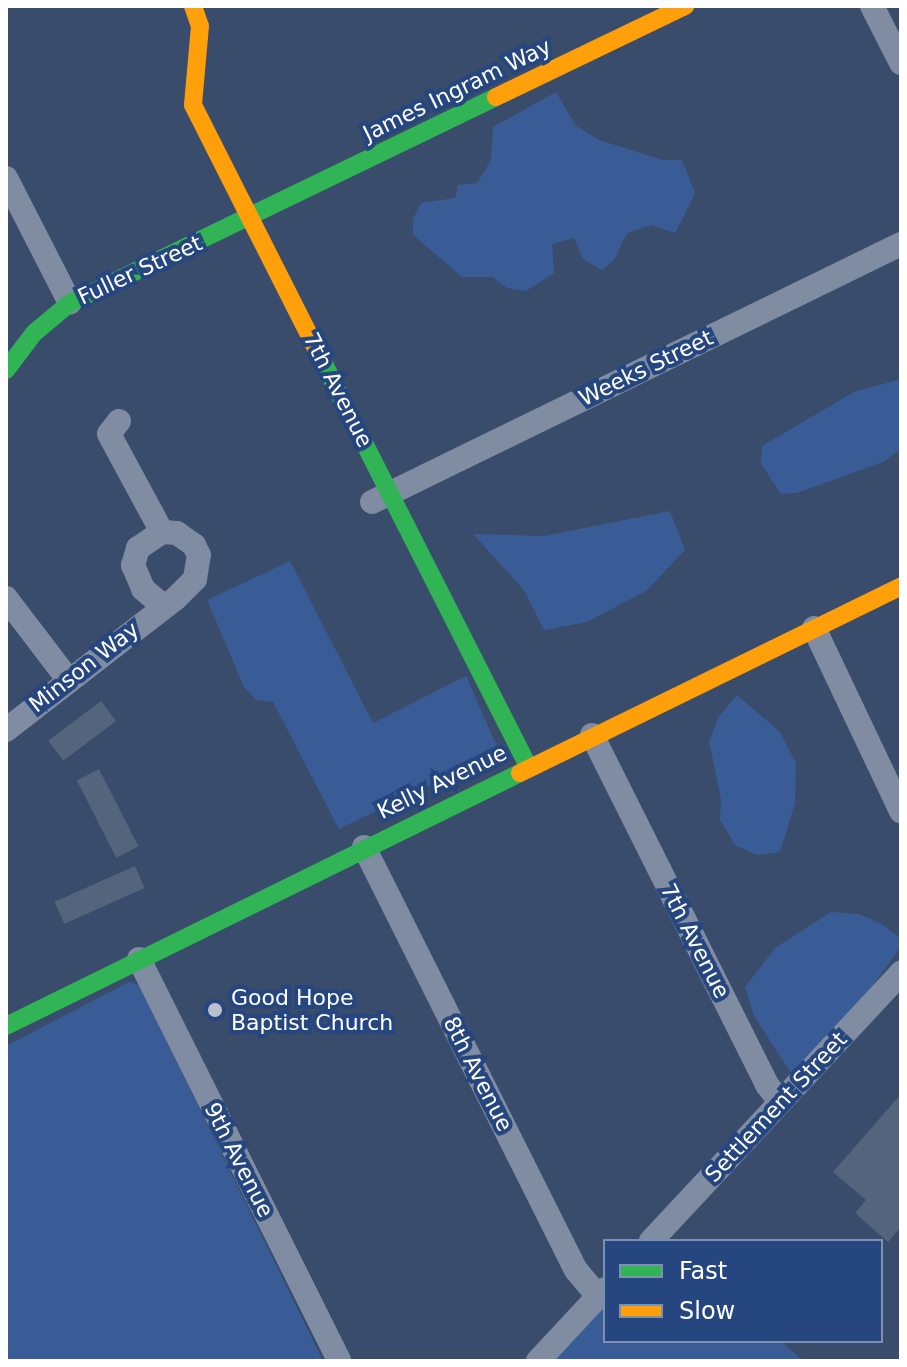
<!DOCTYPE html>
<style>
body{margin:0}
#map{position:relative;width:907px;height:1367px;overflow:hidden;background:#394c6b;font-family:"DejaVu Sans",sans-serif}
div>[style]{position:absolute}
.green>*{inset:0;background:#395c96}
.building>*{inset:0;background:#54647c;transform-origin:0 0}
.street>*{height:24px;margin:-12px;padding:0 12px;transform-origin:12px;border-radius:12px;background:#7f8ca1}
.fast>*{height:18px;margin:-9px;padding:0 9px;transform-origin:9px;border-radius:9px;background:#30b455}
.slow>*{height:18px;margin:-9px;padding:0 9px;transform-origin:9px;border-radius:9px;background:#ff9f0a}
.dots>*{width:22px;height:22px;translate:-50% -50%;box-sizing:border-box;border:4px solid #25467f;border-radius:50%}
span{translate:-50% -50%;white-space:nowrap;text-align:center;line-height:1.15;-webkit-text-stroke:8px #25467f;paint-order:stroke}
.street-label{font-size:22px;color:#fff}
.poi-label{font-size:22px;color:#fff}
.left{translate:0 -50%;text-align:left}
.frame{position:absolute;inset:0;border:8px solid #fff;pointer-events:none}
.legend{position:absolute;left:603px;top:1239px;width:280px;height:104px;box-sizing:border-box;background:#25467f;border:2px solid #7c90b2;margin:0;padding:10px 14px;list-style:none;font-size:24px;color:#fff}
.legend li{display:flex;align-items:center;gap:16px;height:40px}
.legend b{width:40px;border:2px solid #7c90b2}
</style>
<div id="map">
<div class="green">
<i style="clip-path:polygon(556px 92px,576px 126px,599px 140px,663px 160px,682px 160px,695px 193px,682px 220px,675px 233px,651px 225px,627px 233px,614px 260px,602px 270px,583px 259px,574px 238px,552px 244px,554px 273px,526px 291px,507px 288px,493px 277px,462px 277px,413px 235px,413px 219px,421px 203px,455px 198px,458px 185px,477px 183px,491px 160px,493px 127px)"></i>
<i style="clip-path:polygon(901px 379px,901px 449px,883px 462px,797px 493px,781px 494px,761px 464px,762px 446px,854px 392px)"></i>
<i style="clip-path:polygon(670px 511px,685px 550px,646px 591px,587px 622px,544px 630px,524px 590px,473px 534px,544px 536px)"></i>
<i style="clip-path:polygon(290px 561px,373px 723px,466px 676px,499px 751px,339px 829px,273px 702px,256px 700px,244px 687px,207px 600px)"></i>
<i style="clip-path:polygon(737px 695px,780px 732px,796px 763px,795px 803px,780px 852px,757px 855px,735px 845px,720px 820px,721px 800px,709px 741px,719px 716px)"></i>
<i style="clip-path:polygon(831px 912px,859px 914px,882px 924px,898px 936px,901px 946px,867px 994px,791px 1073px,754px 1016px,745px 987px,775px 948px)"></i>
<i style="clip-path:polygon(129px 982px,139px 985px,323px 1361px,6px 1361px,6px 1046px)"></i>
<i style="clip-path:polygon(605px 1296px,605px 1341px,781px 1341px,803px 1361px,547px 1361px)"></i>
</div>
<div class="building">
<i style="left:101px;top:701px;width:25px;height:66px;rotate:53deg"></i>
<i style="left:99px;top:769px;width:87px;height:25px;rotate:63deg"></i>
<i style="left:135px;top:866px;width:24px;height:88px;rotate:66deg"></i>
<i style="clip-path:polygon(901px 1094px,901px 1227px,888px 1242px,855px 1213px,866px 1200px,833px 1172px)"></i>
</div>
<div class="street">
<i style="left:872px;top:6px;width:64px;rotate:63deg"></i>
<i style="left:6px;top:178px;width:140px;rotate:62.9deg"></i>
<i style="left:119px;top:421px;width:16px;rotate:128deg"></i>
<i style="left:109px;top:434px;width:111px;rotate:61.6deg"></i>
<i style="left:372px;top:502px;width:589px;rotate:-26deg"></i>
<i style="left:6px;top:598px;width:101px;rotate:52.7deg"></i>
<i style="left:814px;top:628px;width:203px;rotate:64.6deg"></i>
<i style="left:6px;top:730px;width:215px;rotate:-37.8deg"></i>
<i style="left:176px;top:598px;width:27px;rotate:-45deg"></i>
<i style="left:195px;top:579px;width:24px;rotate:-81deg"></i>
<i style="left:199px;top:555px;width:11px;rotate:-117deg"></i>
<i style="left:194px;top:545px;width:21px;rotate:-145deg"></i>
<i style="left:177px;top:533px;width:15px;rotate:-176deg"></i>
<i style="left:162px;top:532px;width:29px;rotate:146deg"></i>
<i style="left:138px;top:548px;width:18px;rotate:106deg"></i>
<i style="left:133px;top:565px;width:26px;rotate:67deg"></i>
<i style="left:143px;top:589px;width:26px;rotate:40deg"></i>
<i style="left:592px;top:735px;width:391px;rotate:63.4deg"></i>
<i style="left:767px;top:1085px;width:21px;rotate:51deg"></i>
<i style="left:364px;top:847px;width:473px;rotate:63.4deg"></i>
<i style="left:576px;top:1270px;width:34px;rotate:50deg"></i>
<i style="left:139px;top:959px;width:449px;rotate:63.5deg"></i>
<i style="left:651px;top:1241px;width:367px;rotate:-47deg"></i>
<i style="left:538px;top:1361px;width:98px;rotate:-47.1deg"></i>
</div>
<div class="fast">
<i style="left:318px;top:352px;width:464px;rotate:63.1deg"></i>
<i style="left:6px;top:370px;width:46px;rotate:-52.9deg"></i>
<i style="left:34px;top:333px;width:47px;rotate:-39.8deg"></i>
<i style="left:70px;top:303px;width:473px;rotate:-25.8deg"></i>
<i style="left:6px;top:1026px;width:573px;rotate:-26.21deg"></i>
</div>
<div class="slow">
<i style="left:193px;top:6px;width:21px;rotate:71deg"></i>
<i style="left:200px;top:26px;width:79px;rotate:95.1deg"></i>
<i style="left:193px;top:105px;width:277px;rotate:63.2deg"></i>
<i style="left:496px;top:97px;width:210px;rotate:-25.7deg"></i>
<i style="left:520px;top:773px;width:424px;rotate:-26.1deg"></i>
</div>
<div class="dots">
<i style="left:215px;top:1010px;background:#bac0cb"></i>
</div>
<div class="street-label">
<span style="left:457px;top:90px;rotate:-26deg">James Ingram Way</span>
<span style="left:140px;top:270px;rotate:-25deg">Fuller Street</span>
<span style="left:646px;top:368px;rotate:-26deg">Weeks Street</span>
<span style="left:338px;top:390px;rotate:63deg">7th Avenue</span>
<span style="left:84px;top:667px;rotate:-38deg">Minson Way</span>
<span style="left:442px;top:782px;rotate:-26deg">Kelly Avenue</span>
<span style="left:695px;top:941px;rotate:63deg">7th Avenue</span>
<span style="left:478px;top:1074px;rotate:63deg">8th Avenue</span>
<span style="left:776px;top:1107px;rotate:-47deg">Settlement Street</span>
<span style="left:239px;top:1160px;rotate:63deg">9th Avenue</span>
</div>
<div class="poi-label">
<span class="left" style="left:231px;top:1010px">Good Hope<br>Baptist Church</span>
</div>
<div class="frame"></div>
<ul class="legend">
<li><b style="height:10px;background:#30b455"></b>Fast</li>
<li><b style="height:10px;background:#ff9f0a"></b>Slow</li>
</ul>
</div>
